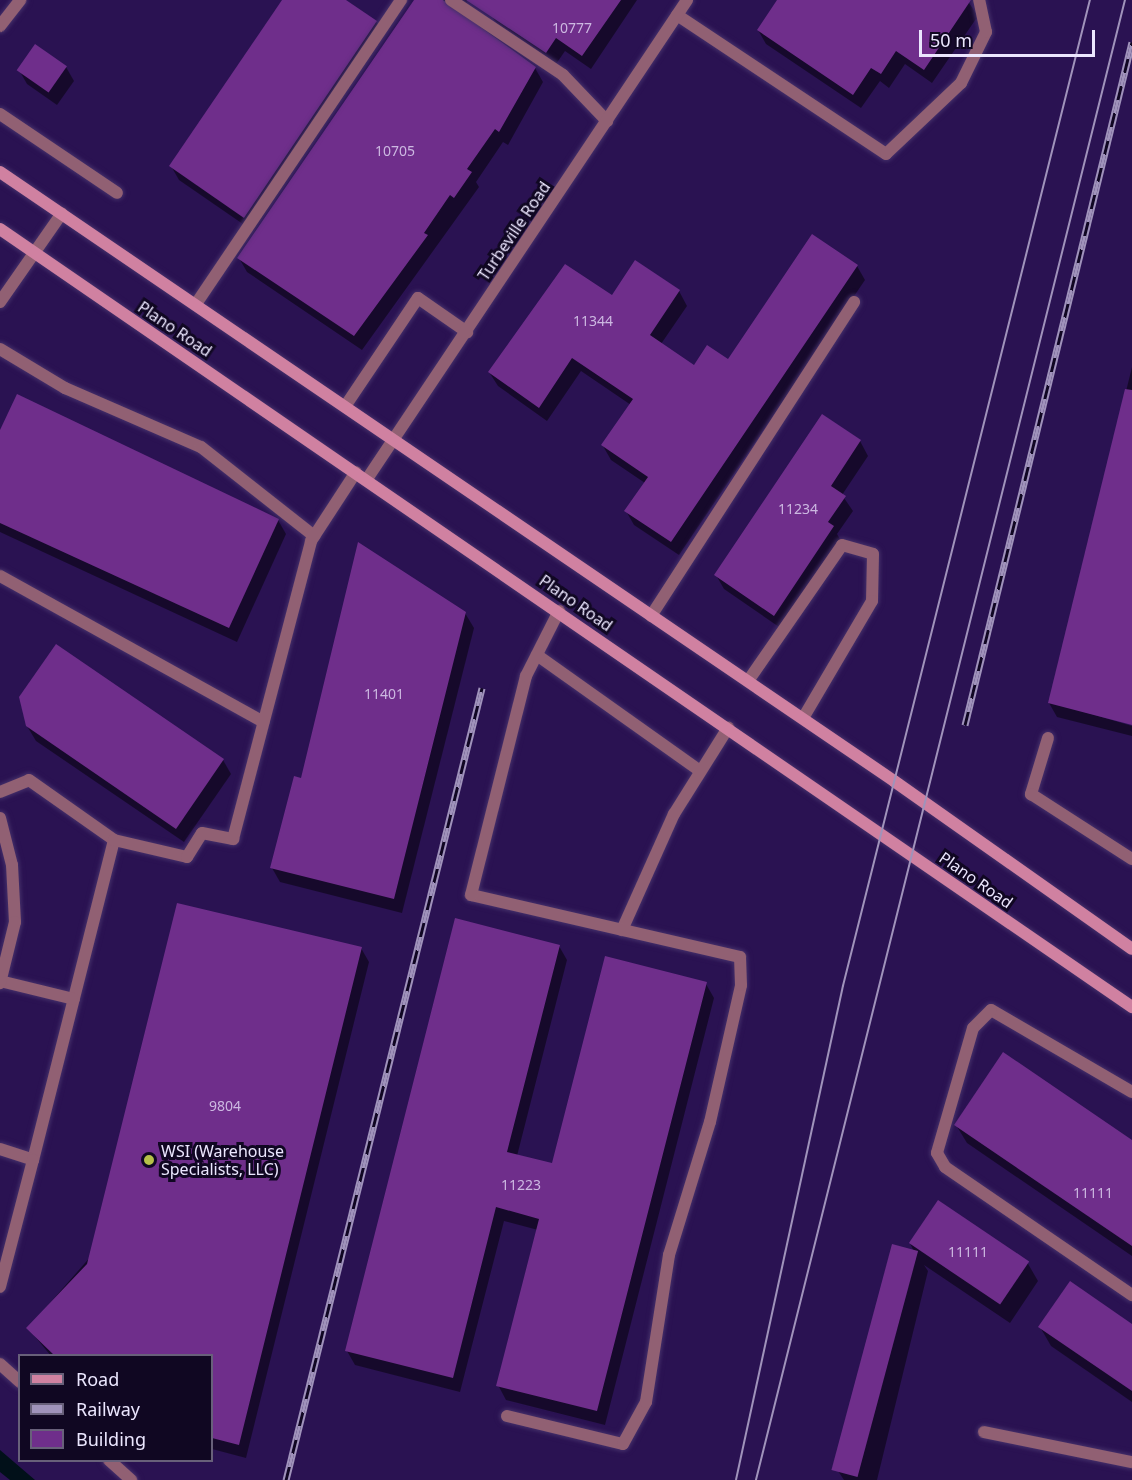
<!DOCTYPE html>
<style>
body{margin:0}
#map{position:relative;width:1132px;height:1480px;overflow:hidden;background:#2a1252;font-family:"Noto Sans",sans-serif}
div>[style]{position:absolute}
.water>*{inset:0;background:#011019}
.shadow>*{inset:0;background:#0007}
.building>*{inset:0;background:#6f2e8b;transform-origin:0 0}
.roads{filter:drop-shadow(0 0 2px #45306a) drop-shadow(0 0 2px #45306a)}
.service>*{height:12px;margin:-6px;padding:0 6px;transform-origin:6px;border-radius:6px;background:#916073}
.minor>*{height:12px;margin:-6px;padding:0 6px;transform-origin:6px;border-radius:6px;background:#916073}
.secondary>*{height:12px;margin:-6px;padding:0 6px;transform-origin:6px;border-radius:6px;background:#d081a1}
.tram>*{height:1.5px;margin:-0.75px;padding:0 0.75px;transform-origin:0.75px;border-radius:0.75px;background:#a093bb}
.rail>*{height:7px;margin-top:-3.5px;transform-origin:0;background:repeating-linear-gradient(90deg,#100722 0 14px,#a093bb 0 28px);box-sizing:border-box;border-block:2px solid #a093bb}
.dots>*{width:16px;height:16px;translate:-50% -50%;box-sizing:border-box;border:3px solid #100722;border-radius:50%}
span{translate:-50% -50%;white-space:nowrap;text-align:center;line-height:1.15;-webkit-text-stroke:6px #100722;paint-order:stroke}
.number-label{font-size:14px;color:#ccb8e1}
.number-label span{-webkit-text-stroke-width:0}
.street-label{font-size:16px;color:#ebe6fe}
.poi-label{font-size:16px;color:#ebe6fe}
.left{translate:0 -50%;text-align:left}
.legend{position:absolute;left:18px;top:1354px;width:195px;height:108px;box-sizing:border-box;background:#100722;border:2px solid #68607a;margin:0;padding:8px 10px;list-style:none;font-size:18px;color:#ebe6fe}
.legend li{display:flex;align-items:center;gap:12px;height:30px}
.legend b{width:30px;border:2px solid #68607a}
.scale{position:absolute;left:919px;top:30px;width:176px;height:27px;box-sizing:border-box;border:3px solid #ebe6fe;border-top:0;padding-left:8px;font-size:18px;line-height:21px;white-space:nowrap;color:#ebe6fe;-webkit-text-stroke:4px #100722;paint-order:stroke}
</style>
<div id="map">
<div class="water">
<i style="clip-path:polygon(0 1450px,35px 1480px,10px 1480px,0 1472px)"></i>
</div>
<div class="shadow">
<i style="clip-path:polygon(284px 0,343px 0,376px 22px,384px 36px,253px 231px,179px 180px,171px 166px)"></i>
<i style="clip-path:polygon(419px 0,467px 0,466px 9px,452px 9px,535px 68px,543px 82px,508px 145px,503px 142px,476px 182px,479px 187px,362px 350px,247px 272px,239px 258px)"></i>
<i style="clip-path:polygon(503px 0,637px 0,591px 69px,565px 51px,554px 67px,500px 30px,492px 16px)"></i>
<i style="clip-path:polygon(778px 0,967px 0,978px 16px,932px 83px,905px 64px,889px 88px,880px 81px,861px 108px,766px 44px,758px 30px)"></i>
<i style="clip-path:polygon(66px 67px,74px 81px,57px 105px,27px 84px,19px 70px)"></i>
<i style="clip-path:polygon(857px 266px,865px 280px,679px 555px,634px 525px,626px 511px,645px 483px,611px 460px,603px 446px,631px 405px,581px 371px,547px 421px,498px 386px,489px 372px,612px 297px,679px 291px,687px 306px,661px 344px,694px 367px,728px 361px)"></i>
<i style="clip-path:polygon(1132px 367px,1132px 723px,1058px 704px,1132px 726px,1132px 736px,1057px 717px,1049px 703px)"></i>
<i style="clip-path:polygon(823px 416px,860px 441px,868px 456px,842px 495px,853px 511px,837px 534px,841px 541px,782px 629px,724px 589px,716px 575px)"></i>
<i style="clip-path:polygon(0 433px,278px 520px,286px 534px,237px 642px,0 532px)"></i>
<i style="clip-path:polygon(465px 613px,474px 628px,402px 913px,280px 882px,272px 868px,302px 780px)"></i>
<i style="clip-path:polygon(27px 726px,223px 760px,231px 774px,184px 842px,36px 741px)"></i>
<i style="clip-path:polygon(559px 946px,567px 960px,517px 1156px,553px 1165px,706px 984px,714px 998px,605px 1425px,506px 1400px,498px 1385px,538px 1230px,504px 1221px,460px 1392px,355px 1365px,347px 1351px)"></i>
<i style="clip-path:polygon(361px 948px,369px 962px,246px 1458px,212px 1449px,212px 1356px,51px 1356px,28px 1328px)"></i>
<i style="clip-path:polygon(956px 1125px,1132px 1142px,1132px 1256px,967px 1143px)"></i>
<i style="clip-path:polygon(910px 1243px,1027px 1262px,1038px 1281px,1010px 1323px,924px 1265px,928px 1271px,877px 1480px,844px 1480px,838px 1471px,914px 1252px)"></i>
<i style="clip-path:polygon(1132px 1326px,1132px 1402px,1051px 1346px,1040px 1327px)"></i>
</div>
<div class="building">
<i style="clip-path:polygon(282px 0,346px 0,377px 21px,244px 218px,169px 166px)"></i>
<i style="clip-path:polygon(414px 0,443px 0,536px 67px,499px 132px,495px 129px,467px 169px,472px 172px,454px 198px,450px 195px,424px 233px,428px 235px,354px 336px,237px 258px)"></i>
<i style="clip-path:polygon(466px 0,621px 0,582px 56px,556px 38px,546px 53px)"></i>
<i style="clip-path:polygon(777px 0,971px 0,924px 70px,896px 51px,881px 74px,871px 68px,853px 95px,757px 30px)"></i>
<i style="left:35px;top:44px;width:39px;height:32px;rotate:35deg"></i>
<i style="clip-path:polygon(812px 234px,858px 265px,671px 542px,624px 511px,648px 477px,601px 445px,633px 399px,572px 358px,539px 408px,488px 372px,565px 264px,612px 295px,635px 260px,680px 290px,650px 335px,694px 365px,707px 345px,728px 359px)"></i>
<i style="clip-path:polygon(1125px 389px,1132px 390px,1132px 725px,1048px 703px)"></i>
<i style="clip-path:polygon(17px 394px,279px 519px,229px 628px,0 523px,0 430px)"></i>
<i style="clip-path:polygon(822px 414px,861px 440px,831px 486px,846px 496px,828px 522px,834px 526px,774px 616px,714px 575px)"></i>
<i style="clip-path:polygon(358px 542px,466px 612px,394px 899px,270px 868px,294px 776px,301px 778px)"></i>
<i style="clip-path:polygon(56px 644px,224px 759px,176px 829px,26px 726px,19px 697px)"></i>
<i style="clip-path:polygon(177px 903px,362px 947px,239px 1445px,212px 1438px,212px 1356px,55px 1356px,26px 1328px,87px 1264px)"></i>
<i style="clip-path:polygon(455px 918px,560px 945px,507px 1152px,552px 1163px,605px 956px,707px 982px,597px 1411px,496px 1386px,539px 1219px,496px 1207px,453px 1378px,345px 1351px)"></i>
<i style="clip-path:polygon(1003px 1052px,1132px 1140px,1132px 1246px,954px 1125px)"></i>
<i style="left:938px;top:1200px;width:110px;height:52px;rotate:34deg"></i>
<i style="left:892px;top:1244px;width:27px;height:234px;rotate:15deg"></i>
<i style="clip-path:polygon(1070px 1281px,1132px 1324px,1132px 1391px,1038px 1327px)"></i>
</div>
<div class="roads">
<div class="service">
<i style="left:451px;top:0;width:135px;rotate:33.8deg"></i>
<i style="left:563px;top:75px;width:64px;rotate:46.3deg"></i>
<i style="left:677px;top:15px;width:251px;rotate:33.6deg"></i>
<i style="left:886px;top:154px;width:103px;rotate:-43.4deg"></i>
<i style="left:961px;top:83px;width:57px;rotate:-63.9deg"></i>
<i style="left:986px;top:32px;width:33px;rotate:-102deg"></i>
<i style="left:0;top:26px;width:33px;rotate:-52deg"></i>
<i style="left:0;top:114px;width:141px;rotate:34deg"></i>
<i style="left:196px;top:304px;width:367px;rotate:-56deg"></i>
<i style="left:0;top:349px;width:76px;rotate:31deg"></i>
<i style="left:65px;top:388px;width:148px;rotate:23.5deg"></i>
<i style="left:201px;top:447px;width:144px;rotate:38.2deg"></i>
<i style="left:346px;top:405px;width:129px;rotate:-56.1deg"></i>
<i style="left:418px;top:298px;width:60px;rotate:34.8deg"></i>
<i style="left:0;top:576px;width:301px;rotate:29deg"></i>
<i style="left:651px;top:616px;width:374px;rotate:-57.1deg"></i>
<i style="left:537px;top:655px;width:200px;rotate:35.4deg"></i>
<i style="left:748px;top:681px;width:165px;rotate:-55.3deg"></i>
<i style="left:842px;top:545px;width:32px;rotate:16deg"></i>
<i style="left:873px;top:554px;width:47px;rotate:91.2deg"></i>
<i style="left:872px;top:601px;width:136px;rotate:120.5deg"></i>
<i style="left:1048px;top:738px;width:59px;rotate:106.9deg"></i>
<i style="left:1031px;top:794px;width:120px;rotate:32.8deg"></i>
<i style="left:0;top:792px;width:31px;rotate:-22deg"></i>
<i style="left:29px;top:780px;width:104px;rotate:35.2deg"></i>
<i style="left:114px;top:840px;width:330px;rotate:104.2deg"></i>
<i style="left:114px;top:840px;width:75px;rotate:13.1deg"></i>
<i style="left:187px;top:857px;width:28px;rotate:-58deg"></i>
<i style="left:202px;top:833px;width:32px;rotate:11deg"></i>
<i style="left:233px;top:839px;width:308px;rotate:-75.3deg"></i>
<i style="left:311px;top:541px;width:82px;rotate:-56.9deg"></i>
<i style="left:622px;top:930px;width:127px;rotate:-65.9deg"></i>
<i style="left:674px;top:814px;width:102px;rotate:-57.9deg"></i>
<i style="left:0;top:981px;width:76px;rotate:13.7deg"></i>
<i style="left:1132px;top:1092px;width:163px;rotate:-149.8deg"></i>
<i style="left:991px;top:1010px;width:25px;rotate:135deg"></i>
<i style="left:973px;top:1028px;width:130px;rotate:106.1deg"></i>
<i style="left:937px;top:1153px;width:16px;rotate:60deg"></i>
<i style="left:945px;top:1167px;width:227px;rotate:34.4deg"></i>
<i style="left:0;top:1149px;width:35px;rotate:18deg"></i>
<i style="left:33px;top:1160px;width:131px;rotate:104.6deg"></i>
<i style="left:0;top:1364px;width:27px;rotate:42deg"></i>
<i style="left:507px;top:1416px;width:119px;rotate:13.6deg"></i>
<i style="left:623px;top:1444px;width:48px;rotate:-61.3deg"></i>
<i style="left:646px;top:1402px;width:149px;rotate:-81.1deg"></i>
<i style="left:669px;top:1255px;width:139px;rotate:-72.9deg"></i>
<i style="left:710px;top:1122px;width:140px;rotate:-77.2deg"></i>
<i style="left:741px;top:985px;width:28px;rotate:-92deg"></i>
<i style="left:740px;top:957px;width:276px;rotate:-167deg"></i>
<i style="left:471px;top:895px;width:226px;rotate:-75.9deg"></i>
<i style="left:526px;top:676px;width:73px;rotate:-63.1deg"></i>
<i style="left:984px;top:1432px;width:151px;rotate:11.5deg"></i>
<i style="left:109px;top:1460px;width:30px;rotate:42deg"></i>
</div>
<div class="minor">
<i style="left:0;top:302px;width:108px;rotate:-55.1deg"></i>
<i style="left:367px;top:479px;width:576px;rotate:-56.25deg"></i>
<i style="left:0;top:818px;width:49px;rotate:75.7deg"></i>
<i style="left:12px;top:865px;width:57px;rotate:87deg"></i>
<i style="left:15px;top:922px;width:63px;rotate:103.8deg"></i>
</div>
<div class="secondary">
<i style="left:0;top:172px;width:1082px;rotate:34.26deg"></i>
<i style="left:894px;top:781px;width:291px;rotate:35.2deg"></i>
<i style="left:0;top:229px;width:1374px;rotate:34.5deg"></i>
</div>
</div>
<div class="tram">
<i style="left:736px;top:1480px;width:505px;rotate:-77.78deg"></i>
<i style="left:843px;top:986px;width:1016px;rotate:-75.94deg"></i>
<i style="left:756px;top:1480px;width:1525px;rotate:-76deg"></i>
</div>
<div class="rail">
<i style="left:965px;top:725px;width:703px;rotate:-76.26deg"></i>
<i style="left:286px;top:1480px;width:816px;rotate:-76.1deg"></i>
</div>
<div class="dots">
<i style="left:149px;top:1160px;background:#b6c149"></i>
</div>
<div class="number-label">
<span style="left:572px;top:28px">10777</span>
<span style="left:395px;top:151px">10705</span>
<span style="left:593px;top:321px">11344</span>
<span style="left:798px;top:509px">11234</span>
<span style="left:384px;top:694px">11401</span>
<span style="left:225px;top:1106px">9804</span>
<span style="left:521px;top:1185px">11223</span>
<span style="left:1093px;top:1193px">11111</span>
<span style="left:968px;top:1252px">11111</span>
</div>
<div class="street-label">
<span style="left:514px;top:231px;rotate:-56deg">Turbeville Road</span>
<span style="left:175px;top:329px;rotate:34deg">Plano Road</span>
<span style="left:576px;top:603px;rotate:35deg">Plano Road</span>
<span style="left:976px;top:880px;rotate:35deg">Plano Road</span>
</div>
<div class="poi-label">
<span class="left" style="left:161px;top:1160px">WSI (Warehouse<br>Specialists, LLC)</span>
</div>
<ul class="legend">
<li><b style="height:8px;background:#d081a1"></b>Road</li>
<li><b style="height:8px;background:#a093bb"></b>Railway</li>
<li><b style="height:16px;background:#6f2e8b"></b>Building</li>
</ul>
<div class="scale">50 m</div>
</div>
